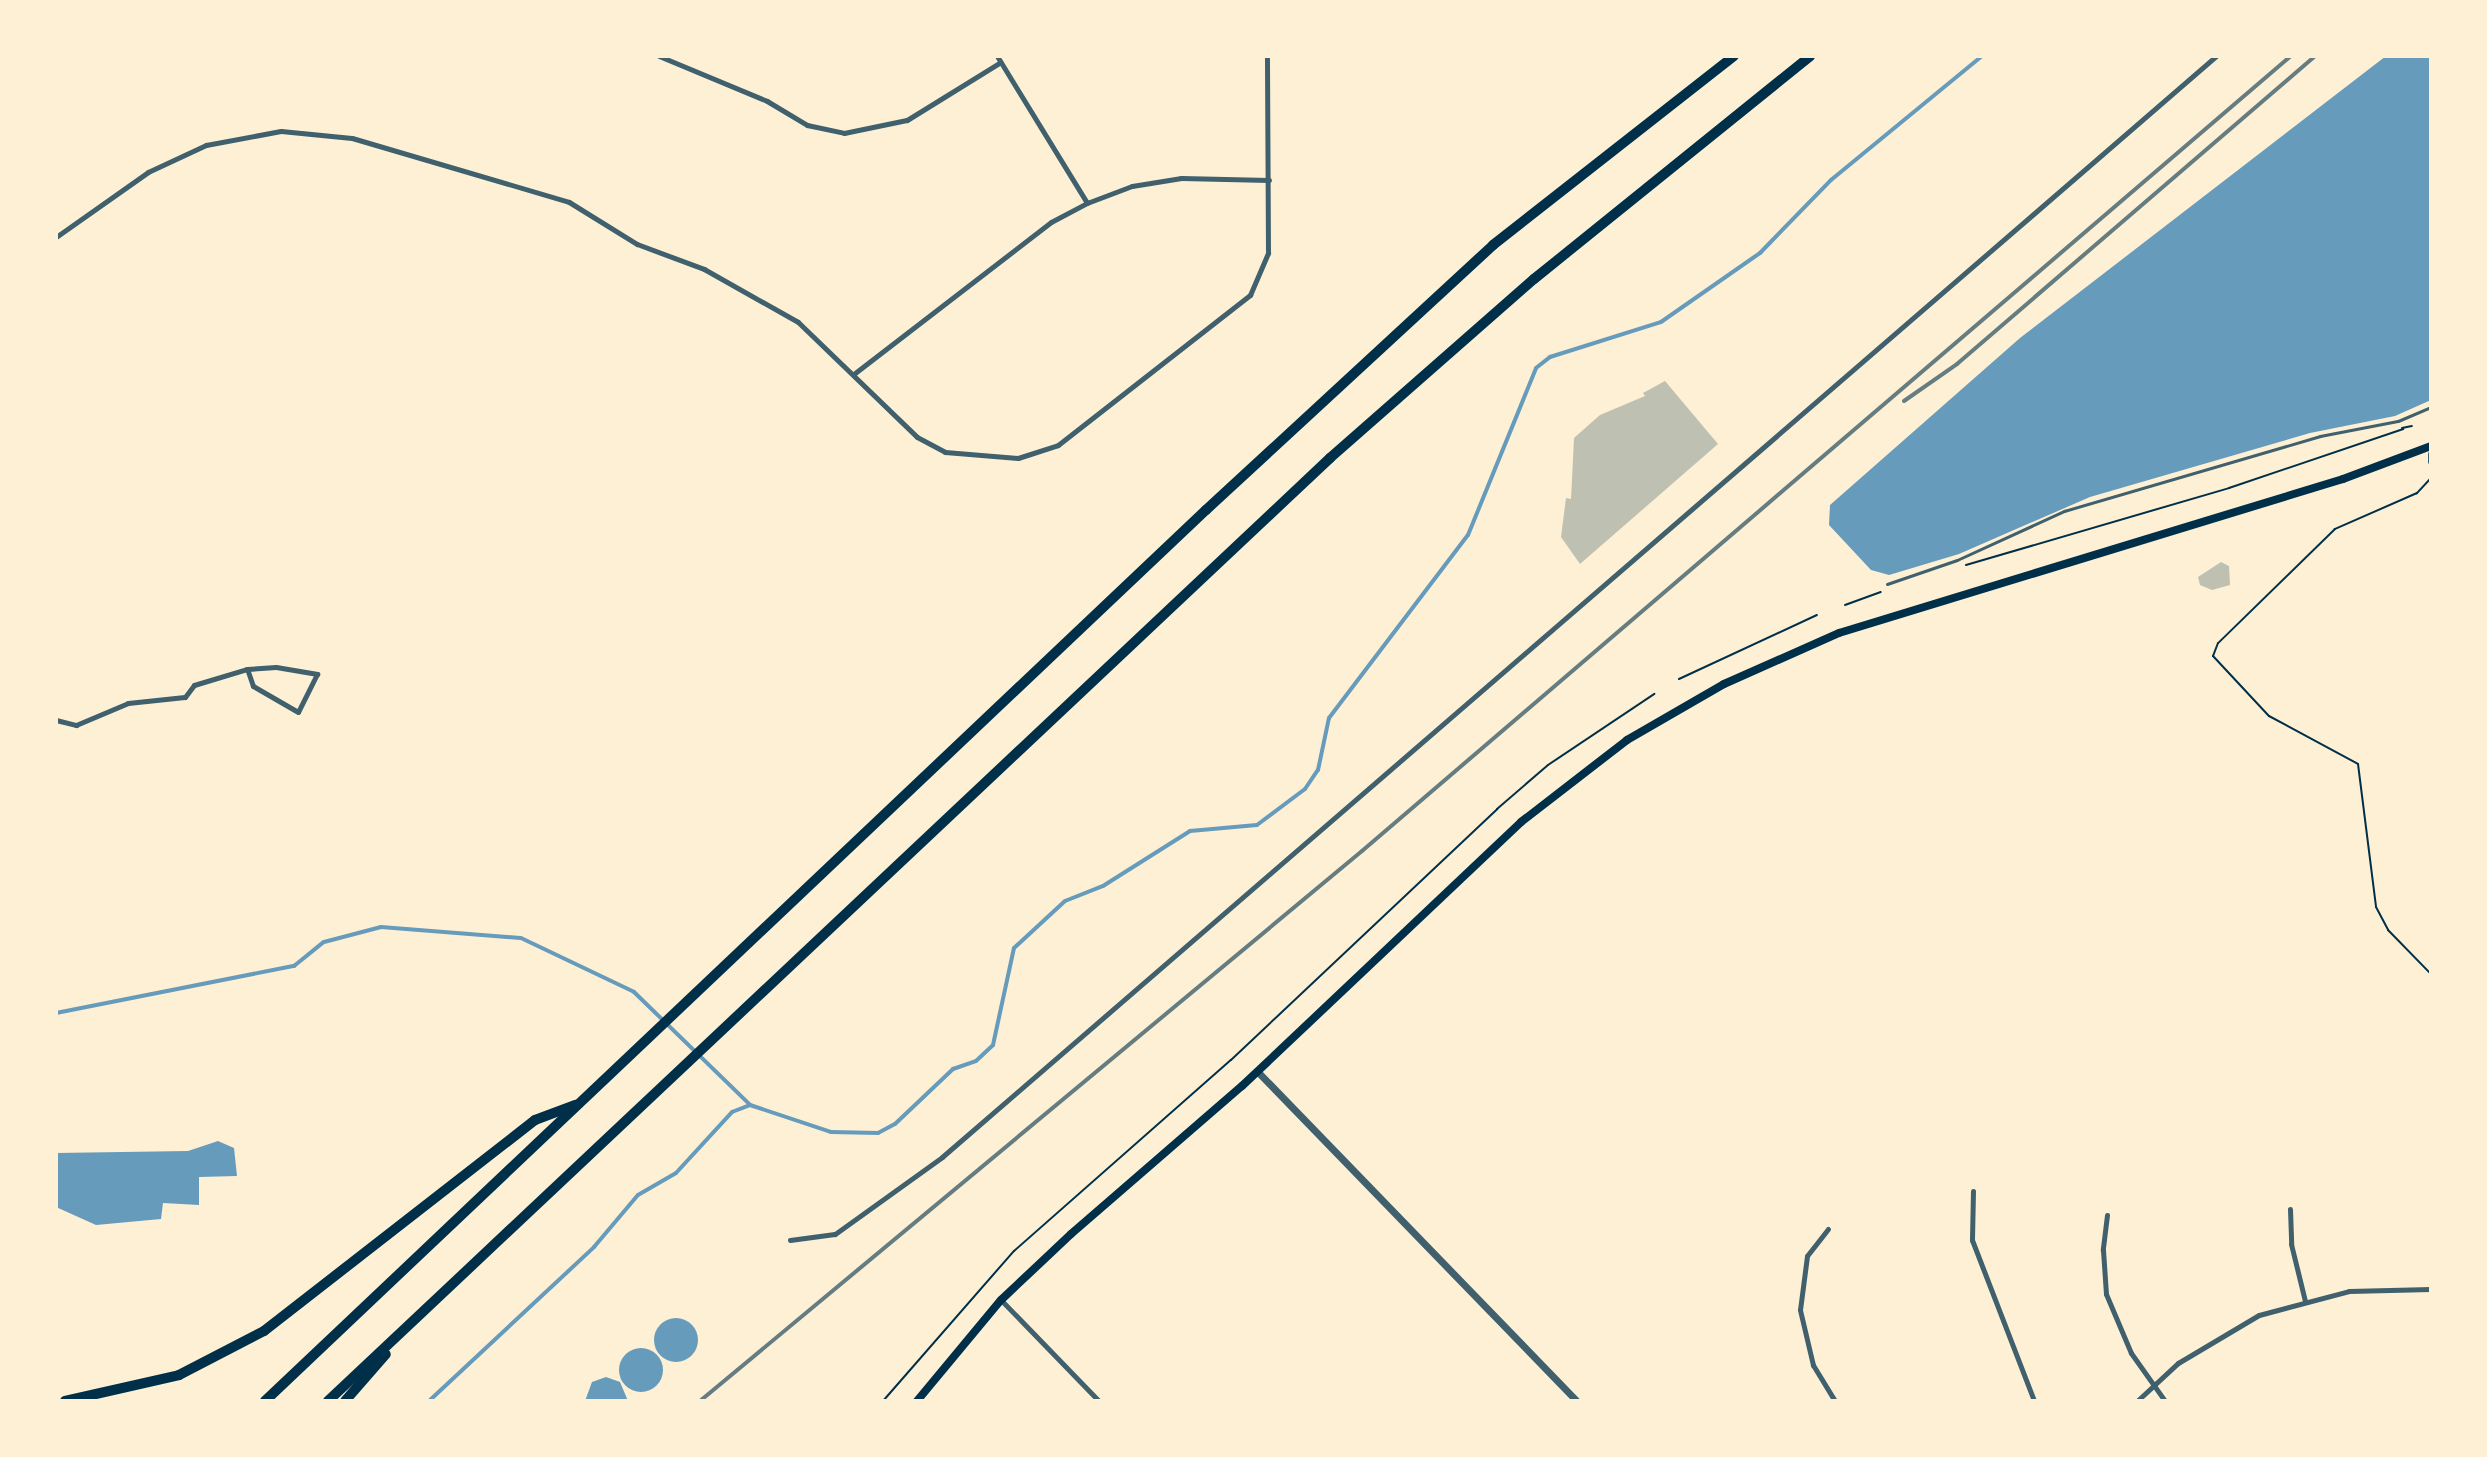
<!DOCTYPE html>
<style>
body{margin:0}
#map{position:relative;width:2487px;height:1457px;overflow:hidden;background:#fdf0d5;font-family:"Roboto Condensed",sans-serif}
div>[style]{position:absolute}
.water>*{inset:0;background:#669bbc}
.round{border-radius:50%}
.stream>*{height:4px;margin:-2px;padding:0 2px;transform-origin:2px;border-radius:2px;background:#669bbc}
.building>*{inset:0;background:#bec0b2}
.path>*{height:2px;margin:-1px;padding:0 1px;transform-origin:1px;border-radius:1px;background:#003049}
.service>*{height:3px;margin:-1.5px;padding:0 1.5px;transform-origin:1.5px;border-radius:1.5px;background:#3f606c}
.minor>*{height:5px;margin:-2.5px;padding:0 2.5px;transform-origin:2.5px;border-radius:2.5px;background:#3f606c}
.tertiary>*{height:7px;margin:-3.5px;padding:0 3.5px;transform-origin:3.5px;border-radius:3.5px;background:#3f606c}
.secondary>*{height:8px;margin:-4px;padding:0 4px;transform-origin:4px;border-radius:4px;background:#003049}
.motorway>*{height:10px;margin:-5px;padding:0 5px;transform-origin:5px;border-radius:5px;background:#003049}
.rail>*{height:4px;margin:-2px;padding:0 2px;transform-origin:2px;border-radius:2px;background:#657d81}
span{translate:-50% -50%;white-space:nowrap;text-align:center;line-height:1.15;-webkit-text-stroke:7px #fdf0d5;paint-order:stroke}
.frame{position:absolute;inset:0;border:58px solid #fdf0d5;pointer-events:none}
</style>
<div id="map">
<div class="water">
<i style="clip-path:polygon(2386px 56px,2431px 56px,2431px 400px,2395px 416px,2310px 433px,2090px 497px,1959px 554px,1889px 575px,1871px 570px,1829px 525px,1830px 505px,2020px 338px)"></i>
<i style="clip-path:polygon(218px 1141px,234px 1148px,237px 1176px,199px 1177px,199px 1205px,163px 1203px,161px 1219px,96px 1225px,56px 1207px,56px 1153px,188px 1151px)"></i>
<i class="round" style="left:654px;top:1318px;width:44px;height:44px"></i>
<i class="round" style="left:619px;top:1348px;width:44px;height:44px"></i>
<i style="clip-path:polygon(606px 1377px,620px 1382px,628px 1401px,585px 1401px,592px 1382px)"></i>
</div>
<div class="stream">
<i style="left:56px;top:1013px;width:243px;rotate:-11.2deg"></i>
<i style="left:294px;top:966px;width:38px;rotate:-39deg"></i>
<i style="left:324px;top:942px;width:59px;rotate:-14.7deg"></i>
<i style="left:381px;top:927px;width:140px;rotate:4.5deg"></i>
<i style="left:521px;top:938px;width:125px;rotate:25.5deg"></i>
<i style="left:634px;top:992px;width:162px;rotate:44.2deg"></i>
<i style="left:750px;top:1105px;width:85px;rotate:18.4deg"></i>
<i style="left:831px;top:1132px;width:47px;rotate:1.2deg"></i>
<i style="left:878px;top:1133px;width:19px;rotate:-28deg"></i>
<i style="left:895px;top:1124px;width:80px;rotate:-43.5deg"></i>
<i style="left:953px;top:1069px;width:24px;rotate:-19deg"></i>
<i style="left:976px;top:1061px;width:23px;rotate:-43deg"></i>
<i style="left:993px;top:1045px;width:99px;rotate:-77.8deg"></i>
<i style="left:1014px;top:948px;width:69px;rotate:-42.7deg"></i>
<i style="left:1065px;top:901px;width:41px;rotate:-21.5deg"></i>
<i style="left:1103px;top:886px;width:103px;rotate:-32.3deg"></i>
<i style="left:1190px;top:831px;width:67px;rotate:-5.1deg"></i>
<i style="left:1257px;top:825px;width:60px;rotate:-36.9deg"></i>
<i style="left:1305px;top:789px;width:23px;rotate:-56deg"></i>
<i style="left:1318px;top:770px;width:53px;rotate:-78.1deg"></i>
<i style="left:1329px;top:718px;width:230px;rotate:-52.8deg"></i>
<i style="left:1468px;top:535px;width:180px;rotate:-67.8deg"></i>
<i style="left:1536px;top:368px;width:18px;rotate:-38deg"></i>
<i style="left:1550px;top:357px;width:116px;rotate:-17.5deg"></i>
<i style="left:1661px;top:322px;width:121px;rotate:-34.9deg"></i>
<i style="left:1760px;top:253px;width:102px;rotate:-45.8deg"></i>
<i style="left:1831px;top:180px;width:195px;rotate:-39.4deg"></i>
<i style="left:429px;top:1401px;width:226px;rotate:-43deg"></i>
<i style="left:594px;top:1247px;width:68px;rotate:-49.8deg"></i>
<i style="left:638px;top:1195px;width:44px;rotate:-30.1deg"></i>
<i style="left:676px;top:1173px;width:83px;rotate:-47.4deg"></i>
<i style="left:732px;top:1112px;width:19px;rotate:-21deg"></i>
</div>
<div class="building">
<i style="clip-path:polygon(1665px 381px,1718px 444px,1580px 564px,1561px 537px,1566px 498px,1571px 499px,1574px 438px,1600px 415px,1645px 396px,1643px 393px)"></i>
<i style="clip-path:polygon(2221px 562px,2229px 566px,2230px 585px,2212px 590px,2200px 585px,2198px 577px)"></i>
</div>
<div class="path">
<i style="left:2430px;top:417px;width:1px"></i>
<i style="left:2402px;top:428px;width:10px;rotate:-11deg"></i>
<i style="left:2431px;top:478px;width:21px;rotate:133deg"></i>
<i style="left:2417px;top:493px;width:90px;rotate:156.3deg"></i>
<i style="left:2335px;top:529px;width:163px;rotate:135.7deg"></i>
<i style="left:2218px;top:643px;width:14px;rotate:111deg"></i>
<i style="left:2213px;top:656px;width:82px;rotate:47deg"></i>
<i style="left:2269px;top:716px;width:101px;rotate:28.3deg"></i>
<i style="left:2358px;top:764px;width:144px;rotate:82.8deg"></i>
<i style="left:2376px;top:907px;width:26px;rotate:62deg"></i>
<i style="left:2388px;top:930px;width:62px;rotate:45.7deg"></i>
<i style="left:1966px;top:565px;width:274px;rotate:-16.3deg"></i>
<i style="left:2229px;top:488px;width:184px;rotate:-18.7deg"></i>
<i style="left:1845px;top:605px;width:38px;rotate:-20deg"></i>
<i style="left:1679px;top:679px;width:152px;rotate:-24.9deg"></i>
<i style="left:883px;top:1401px;width:199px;rotate:-48.9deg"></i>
<i style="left:1014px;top:1251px;width:289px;rotate:-41.4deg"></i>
<i style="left:1231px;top:1060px;width:366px;rotate:-43.3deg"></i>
<i style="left:1497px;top:809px;width:67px;rotate:-40.8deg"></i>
<i style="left:1548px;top:765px;width:128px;rotate:-33.8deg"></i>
</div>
<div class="service">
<i style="left:1887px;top:584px;width:74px;rotate:-18.9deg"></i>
<i style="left:1957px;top:560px;width:118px;rotate:-24.6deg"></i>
<i style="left:2064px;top:511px;width:267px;rotate:-16.3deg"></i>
<i style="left:2320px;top:436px;width:79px;rotate:-10.9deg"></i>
<i style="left:2398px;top:421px;width:36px;rotate:-23deg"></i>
</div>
<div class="minor">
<i style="left:659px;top:56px;width:117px;rotate:22.6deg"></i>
<i style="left:767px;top:101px;width:47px;rotate:31deg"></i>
<i style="left:807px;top:125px;width:38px;rotate:12deg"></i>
<i style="left:844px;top:133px;width:64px;rotate:-11.7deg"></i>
<i style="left:907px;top:120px;width:110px;rotate:-31.7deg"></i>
<i style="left:997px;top:56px;width:172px;rotate:58.5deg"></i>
<i style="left:56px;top:237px;width:113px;rotate:-35.2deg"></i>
<i style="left:148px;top:172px;width:64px;rotate:-25deg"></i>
<i style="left:206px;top:145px;width:76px;rotate:-10.6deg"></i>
<i style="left:281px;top:131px;width:71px;rotate:5.6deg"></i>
<i style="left:352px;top:138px;width:226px;rotate:16.4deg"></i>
<i style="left:569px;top:202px;width:80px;rotate:31.7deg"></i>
<i style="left:637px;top:244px;width:72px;rotate:20.5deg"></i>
<i style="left:704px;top:269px;width:108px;rotate:29.4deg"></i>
<i style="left:798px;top:322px;width:165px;rotate:44deg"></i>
<i style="left:917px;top:437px;width:32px;rotate:28deg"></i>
<i style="left:945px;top:452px;width:73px;rotate:4.7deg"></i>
<i style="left:1018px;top:458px;width:42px;rotate:-18deg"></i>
<i style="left:1058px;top:445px;width:244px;rotate:-38deg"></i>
<i style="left:1250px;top:295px;width:46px;rotate:-66.8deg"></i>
<i style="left:1268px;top:253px;width:197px;rotate:-90.3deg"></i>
<i style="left:855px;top:373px;width:247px;rotate:-37.6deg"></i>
<i style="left:1051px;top:222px;width:41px;rotate:-27.8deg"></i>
<i style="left:1087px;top:203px;width:48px;rotate:-20.7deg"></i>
<i style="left:1132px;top:186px;width:50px;rotate:-9.3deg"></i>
<i style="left:1181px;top:178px;width:88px;rotate:1.3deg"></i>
<i style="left:56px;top:720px;width:21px;rotate:14deg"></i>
<i style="left:76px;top:725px;width:56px;rotate:-22.9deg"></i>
<i style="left:128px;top:703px;width:57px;rotate:-6deg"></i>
<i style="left:185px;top:697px;width:15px;rotate:-53deg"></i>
<i style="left:194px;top:685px;width:55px;rotate:-16.8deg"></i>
<i style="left:247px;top:669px;width:29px;rotate:-4deg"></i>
<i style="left:276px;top:667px;width:42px;rotate:9.7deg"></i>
<i style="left:317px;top:674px;width:42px;rotate:116.6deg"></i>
<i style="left:298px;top:712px;width:52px;rotate:-150deg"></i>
<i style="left:253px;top:686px;width:18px;rotate:-109deg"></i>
<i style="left:1973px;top:1191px;width:49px;rotate:91.2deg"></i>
<i style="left:1972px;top:1240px;width:173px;rotate:68.9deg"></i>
<i style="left:2290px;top:1209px;width:35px;rotate:88deg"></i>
<i style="left:2291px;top:1244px;width:59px;rotate:76.2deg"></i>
<i style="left:2107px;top:1215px;width:35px;rotate:97deg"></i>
<i style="left:2103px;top:1250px;width:44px;rotate:86.1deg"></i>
<i style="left:2106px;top:1294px;width:64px;rotate:67deg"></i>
<i style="left:2131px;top:1353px;width:59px;rotate:54.7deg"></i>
<i style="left:1828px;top:1229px;width:34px;rotate:128deg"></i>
<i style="left:1807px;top:1256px;width:54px;rotate:97.4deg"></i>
<i style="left:1800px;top:1310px;width:57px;rotate:76.7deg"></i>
<i style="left:1813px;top:1365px;width:42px;rotate:58.6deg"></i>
<i style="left:790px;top:1240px;width:45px;rotate:-7.6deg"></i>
<i style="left:835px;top:1234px;width:132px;rotate:-35.7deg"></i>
<i style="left:942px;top:1157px;width:1684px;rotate:-40.83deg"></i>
<i style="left:1001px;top:1300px;width:141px;rotate:45.9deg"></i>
<i style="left:2137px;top:1401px;width:56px;rotate:-42.8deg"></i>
<i style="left:2178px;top:1363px;width:94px;rotate:-30.7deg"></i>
<i style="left:2259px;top:1315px;width:93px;rotate:-14.9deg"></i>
<i style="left:2349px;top:1291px;width:82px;rotate:-1.4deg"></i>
</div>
<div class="tertiary">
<i style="left:2431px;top:454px;width:7px;rotate:90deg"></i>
<i style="left:1257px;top:1071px;width:460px;rotate:45.9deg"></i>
</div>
<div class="secondary">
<i style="left:917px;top:1401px;width:131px;rotate:-50.3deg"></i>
<i style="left:1001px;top:1300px;width:96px;rotate:-43.3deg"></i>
<i style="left:1071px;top:1234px;width:226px;rotate:-40.9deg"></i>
<i style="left:1242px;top:1086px;width:384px;rotate:-43.4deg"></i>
<i style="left:1521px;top:822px;width:134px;rotate:-37.7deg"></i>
<i style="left:1627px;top:740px;width:112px;rotate:-30deg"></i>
<i style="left:1724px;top:684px;width:126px;rotate:-23.9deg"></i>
<i style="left:1839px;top:633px;width:527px;rotate:-16.99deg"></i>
<i style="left:2343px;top:479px;width:94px;rotate:-20.6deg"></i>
</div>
<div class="motorway">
<i style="left:65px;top:1401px;width:117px;rotate:-12.8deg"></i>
<i style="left:179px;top:1375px;width:96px;rotate:-27.4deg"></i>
<i style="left:264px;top:1331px;width:343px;rotate:-37.9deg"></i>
<i style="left:535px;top:1120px;width:43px;rotate:-20.6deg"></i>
<i style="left:265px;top:1401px;width:1296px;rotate:-43.44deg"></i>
<i style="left:1206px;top:510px;width:391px;rotate:-42.7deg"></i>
<i style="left:1493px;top:245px;width:306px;rotate:-38.1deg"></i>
<i style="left:328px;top:1401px;width:1376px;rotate:-43.26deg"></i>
<i style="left:1330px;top:458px;width:271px;rotate:-41.3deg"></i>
<i style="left:1534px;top:279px;width:355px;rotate:-38.9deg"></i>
<i style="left:345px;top:1401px;width:62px;rotate:-48.9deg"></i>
</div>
<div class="rail">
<i style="left:1904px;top:401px;width:65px;rotate:-34.9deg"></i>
<i style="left:1957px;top:364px;width:472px;rotate:-40.7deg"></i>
<i style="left:700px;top:1401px;width:861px;rotate:-39.72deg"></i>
<i style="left:1362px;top:851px;width:1223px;rotate:-40.56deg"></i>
</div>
<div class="frame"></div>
</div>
